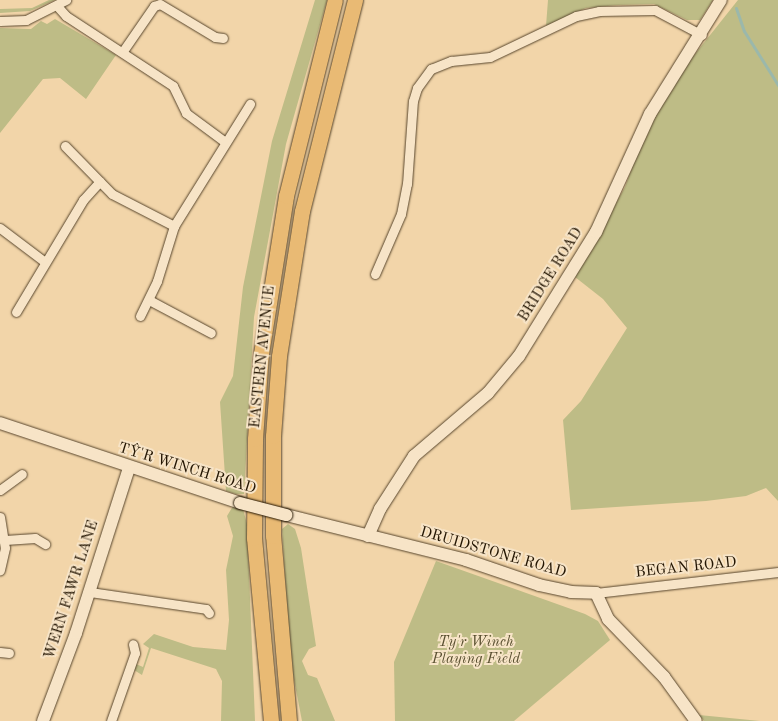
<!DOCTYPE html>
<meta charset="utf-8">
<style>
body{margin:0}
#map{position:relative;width:778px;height:721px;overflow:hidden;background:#f2d5a9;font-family:"Old Standard TT",serif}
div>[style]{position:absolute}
.green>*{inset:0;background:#bebc86}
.stream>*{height:3px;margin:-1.5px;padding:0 1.5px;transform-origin:1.5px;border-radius:1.5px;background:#9bb8ab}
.roads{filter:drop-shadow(0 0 1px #57452c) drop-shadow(0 0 1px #57452c)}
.street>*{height:9px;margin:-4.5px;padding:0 4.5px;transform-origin:4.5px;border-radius:4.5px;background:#f7e4c7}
.secondary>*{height:12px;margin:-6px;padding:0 6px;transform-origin:6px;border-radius:6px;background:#f7e4c7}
.highway>*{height:15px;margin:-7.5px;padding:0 7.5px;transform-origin:7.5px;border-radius:7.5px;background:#e9ba74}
.bridges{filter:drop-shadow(0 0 1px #231502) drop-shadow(0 0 1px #231502)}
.secondary-bridge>*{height:12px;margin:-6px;padding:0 6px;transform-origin:6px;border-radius:6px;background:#f7e4c7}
span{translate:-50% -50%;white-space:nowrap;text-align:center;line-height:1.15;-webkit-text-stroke:4px #f7e4c7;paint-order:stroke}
.street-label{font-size:15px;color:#231502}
.park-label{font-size:15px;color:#594f30;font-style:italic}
</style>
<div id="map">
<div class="green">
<i style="clip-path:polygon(49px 0,55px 0,30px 11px,0 13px,0 9px,32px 8px)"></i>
<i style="clip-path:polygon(315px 0,327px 0,286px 144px,254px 317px,244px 494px,236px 494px,226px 491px,220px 402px,233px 376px,243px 287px,272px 141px)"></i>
<i style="clip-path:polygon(548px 0,713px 0,700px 20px,687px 20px,654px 4px,618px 5px,586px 8px,546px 26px)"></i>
<i style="clip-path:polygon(738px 0,778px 0,778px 501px,766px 488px,746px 496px,706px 501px,571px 510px,563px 420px,581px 401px,627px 328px,603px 299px,575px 277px,625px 187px,642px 140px,683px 69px)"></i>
<i style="clip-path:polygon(55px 19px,116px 55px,86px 99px,60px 78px,43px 79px,0 133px,0 28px,31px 29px,41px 21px,47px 24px)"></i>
<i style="clip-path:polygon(233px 506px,243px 509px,247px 524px,255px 721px,221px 721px,222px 681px,216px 669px,151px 648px,142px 675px,134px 670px,136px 664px,143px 667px,149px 648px,143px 644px,154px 634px,193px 647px,226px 650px,229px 620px,226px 570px,233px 536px,227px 516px)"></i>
<i style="clip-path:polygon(288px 524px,295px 529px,301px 548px,316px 646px,309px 649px,302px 661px,308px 675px,317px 678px,335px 721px,302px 721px,290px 659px,285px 578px,282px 529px)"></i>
<i style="clip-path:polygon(436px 561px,585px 614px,598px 621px,610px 640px,514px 721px,395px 721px,394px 662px)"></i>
<i style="clip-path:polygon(699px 715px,760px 721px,761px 721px,704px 721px)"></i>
</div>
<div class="stream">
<i style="left:736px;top:8px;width:24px;rotate:71deg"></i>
<i style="left:744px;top:31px;width:64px;rotate:57.8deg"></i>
</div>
<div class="roads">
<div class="street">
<i style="left:58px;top:7px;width:12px;rotate:48deg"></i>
<i style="left:66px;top:16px;width:128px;rotate:33.2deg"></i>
<i style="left:173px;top:86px;width:30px;rotate:64deg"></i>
<i style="left:186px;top:113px;width:49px;rotate:36.6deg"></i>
<i style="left:0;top:21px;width:26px;rotate:-2deg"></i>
<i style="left:26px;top:20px;width:45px;rotate:-26.6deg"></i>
<i style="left:123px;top:51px;width:55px;rotate:-55.4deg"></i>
<i style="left:154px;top:6px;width:6px;rotate:-18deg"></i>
<i style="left:160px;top:4px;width:64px;rotate:31deg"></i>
<i style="left:215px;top:37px;width:8px;rotate:7deg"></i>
<i style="left:65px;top:146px;width:67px;rotate:45.6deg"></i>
<i style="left:112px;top:194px;width:70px;rotate:27.3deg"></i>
<i style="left:0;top:228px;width:56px;rotate:37.1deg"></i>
<i style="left:375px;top:274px;width:65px;rotate:-66.6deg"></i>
<i style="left:401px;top:214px;width:31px;rotate:-79deg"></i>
<i style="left:407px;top:184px;width:83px;rotate:-85.9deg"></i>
<i style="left:413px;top:101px;width:14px;rotate:-73deg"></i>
<i style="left:417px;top:88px;width:24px;rotate:-54deg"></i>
<i style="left:431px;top:69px;width:22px;rotate:-22deg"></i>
<i style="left:451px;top:61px;width:39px;rotate:-6deg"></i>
<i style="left:490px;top:57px;width:95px;rotate:-25.5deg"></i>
<i style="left:576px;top:16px;width:24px;rotate:-12deg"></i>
<i style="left:599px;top:11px;width:56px;rotate:-1deg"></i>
<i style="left:655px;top:10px;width:53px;rotate:28deg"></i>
<i style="left:149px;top:300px;width:70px;rotate:28deg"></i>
<i style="left:16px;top:312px;width:131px;rotate:-59.1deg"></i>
<i style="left:83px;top:200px;width:25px;rotate:-48deg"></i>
<i style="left:140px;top:316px;width:39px;rotate:-64deg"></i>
<i style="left:157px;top:281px;width:58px;rotate:-72.8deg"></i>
<i style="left:174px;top:226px;width:144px;rotate:-58.1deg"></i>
<i style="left:0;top:490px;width:27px;rotate:-36deg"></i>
<i style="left:0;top:517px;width:31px;rotate:81deg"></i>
<i style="left:5px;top:548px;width:23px;rotate:103deg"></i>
<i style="left:5px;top:540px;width:30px;rotate:-4deg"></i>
<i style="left:35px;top:538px;width:12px;rotate:31deg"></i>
<i style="left:90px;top:592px;width:117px;rotate:8.3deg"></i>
<i style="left:206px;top:609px;width:5px;rotate:53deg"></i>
<i style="left:596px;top:593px;width:183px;rotate:-6.6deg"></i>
<i style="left:0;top:652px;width:9px;rotate:6deg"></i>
<i style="left:111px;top:721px;width:72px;rotate:-70.6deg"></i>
<i style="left:135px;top:653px;width:9px;rotate:-103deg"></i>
</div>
<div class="secondary">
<i style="left:0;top:423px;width:253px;rotate:18.4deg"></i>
<i style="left:286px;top:515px;width:186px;rotate:14deg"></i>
<i style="left:466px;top:560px;width:77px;rotate:18.9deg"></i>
<i style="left:539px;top:585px;width:33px;rotate:12deg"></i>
<i style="left:571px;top:592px;width:25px;rotate:2deg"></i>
<i style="left:596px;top:593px;width:29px;rotate:65deg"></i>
<i style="left:608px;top:619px;width:81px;rotate:46deg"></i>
<i style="left:664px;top:677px;width:54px;rotate:54deg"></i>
<i style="left:368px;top:536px;width:30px;rotate:-66deg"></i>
<i style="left:380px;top:509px;width:63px;rotate:-57.3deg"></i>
<i style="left:414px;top:456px;width:97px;rotate:-40.4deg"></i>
<i style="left:488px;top:393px;width:48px;rotate:-50deg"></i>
<i style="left:519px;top:356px;width:146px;rotate:-58.2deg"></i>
<i style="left:596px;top:232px;width:130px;rotate:-65.4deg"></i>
<i style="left:650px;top:114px;width:134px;rotate:-58.1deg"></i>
<i style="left:43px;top:721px;width:94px;rotate:-69.4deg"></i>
<i style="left:76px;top:633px;width:173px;rotate:-72.2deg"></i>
</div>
<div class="highway">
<i style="left:271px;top:721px;width:184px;rotate:-95.3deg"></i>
<i style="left:254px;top:538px;width:99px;rotate:-89.4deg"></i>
<i style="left:255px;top:439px;width:85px;rotate:-86deg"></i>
<i style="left:261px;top:354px;width:160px;rotate:-81deg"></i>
<i style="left:286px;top:196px;width:202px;rotate:-76deg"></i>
<i style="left:289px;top:721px;width:186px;rotate:-94.9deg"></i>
<i style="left:273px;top:536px;width:100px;rotate:-90deg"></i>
<i style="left:273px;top:436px;width:80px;rotate:-85.7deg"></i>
<i style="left:279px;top:356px;width:147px;rotate:-81deg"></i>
<i style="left:302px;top:211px;width:218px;rotate:-75.9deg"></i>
</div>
</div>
<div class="bridges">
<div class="secondary-bridge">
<i style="left:240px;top:503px;width:48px;rotate:14.6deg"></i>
</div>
</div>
<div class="street-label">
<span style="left:551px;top:275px;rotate:-58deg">BRIDGE ROAD</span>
<span style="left:263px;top:357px;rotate:-84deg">EASTERN AVENUE</span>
<span style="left:187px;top:469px;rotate:17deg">TŶ'R WINCH ROAD</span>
<span style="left:493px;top:553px;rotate:16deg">DRUIDSTONE ROAD</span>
<span style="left:686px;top:568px;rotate:-6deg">BEGAN ROAD</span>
<span style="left:72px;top:590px;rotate:-72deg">WERN FAWR LANE</span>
</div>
<div class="park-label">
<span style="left:476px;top:651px">Ty'r Winch<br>Playing Field</span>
</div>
</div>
